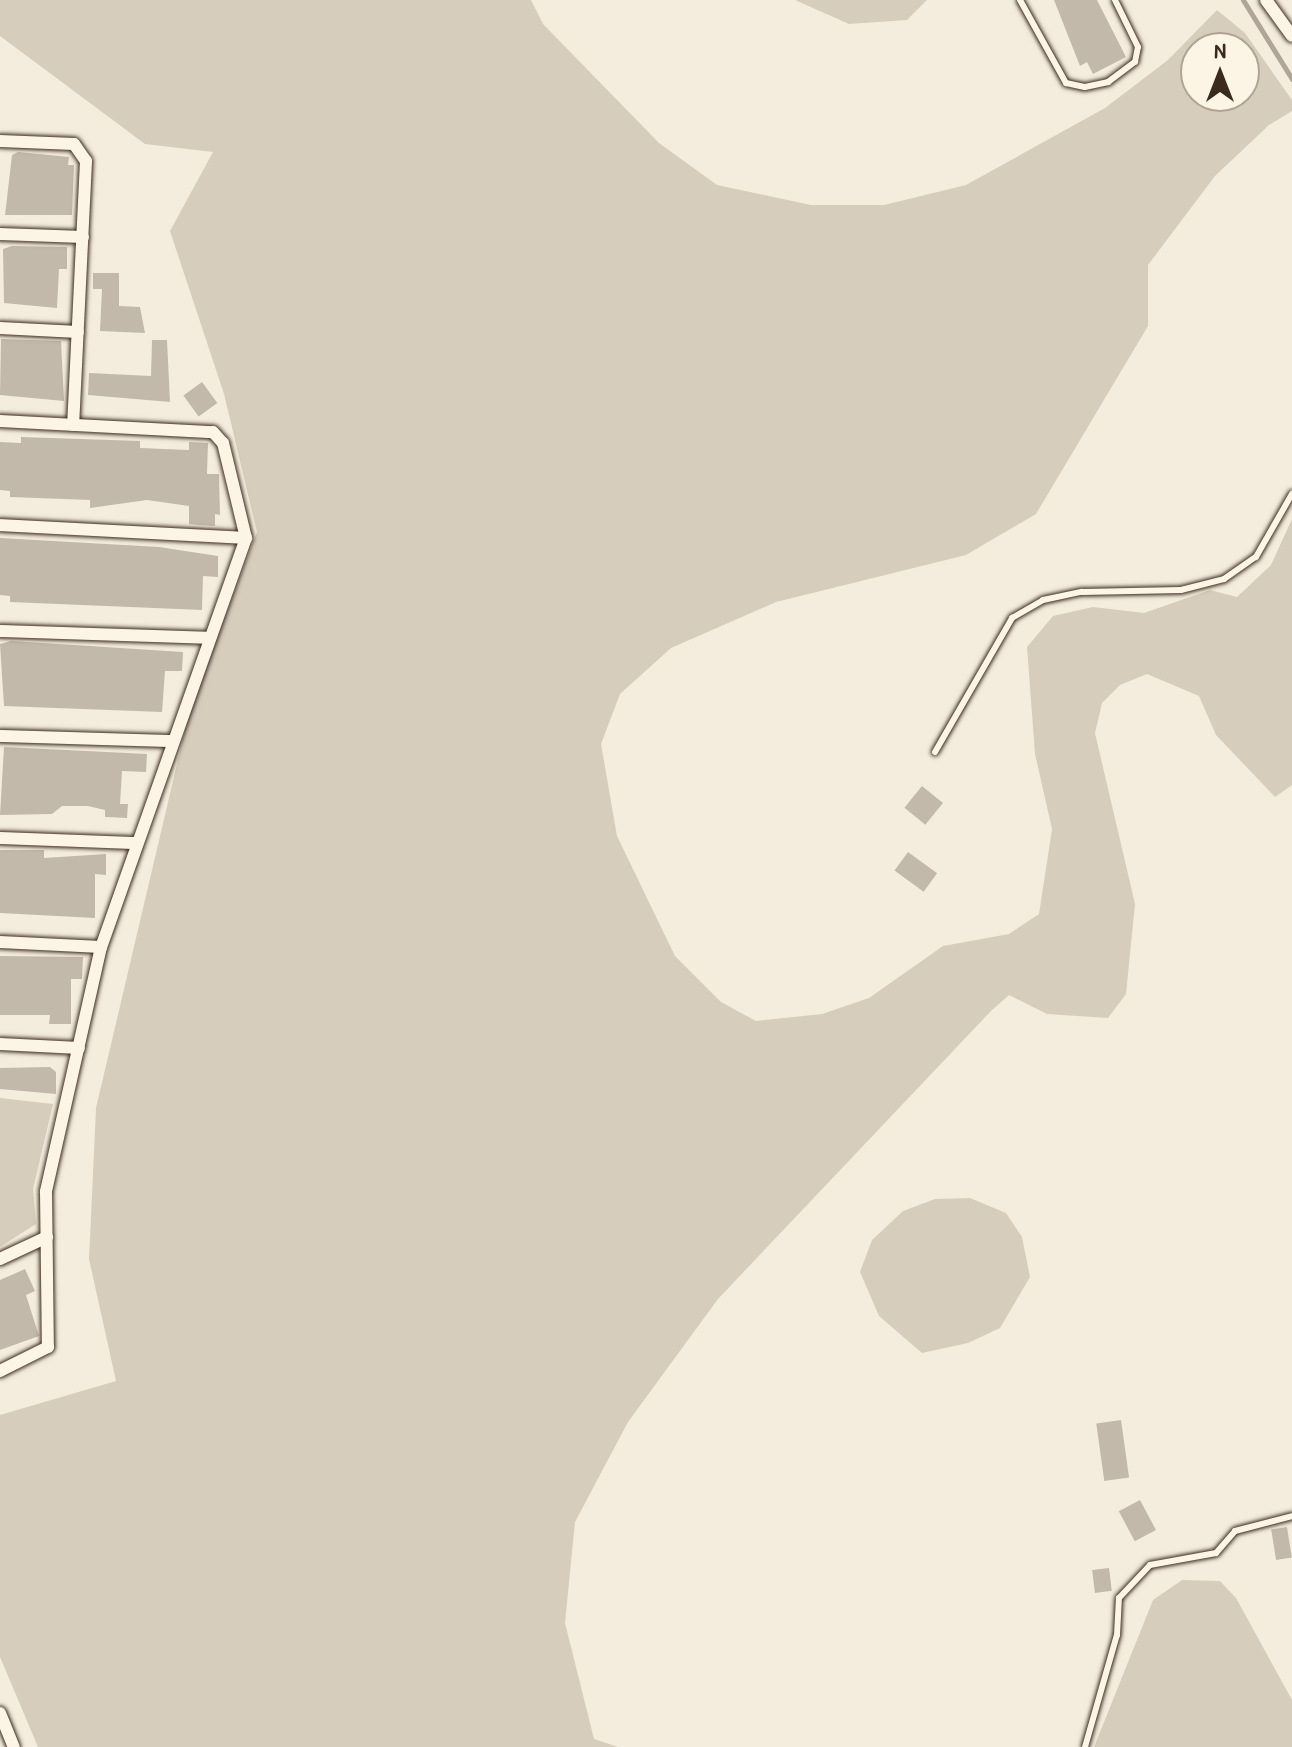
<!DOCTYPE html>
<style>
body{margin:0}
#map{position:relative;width:1292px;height:1747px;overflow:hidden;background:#f4eddd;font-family:"Patrick Hand",sans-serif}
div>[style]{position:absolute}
.green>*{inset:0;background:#d6cdbd}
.stream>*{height:5px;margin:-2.5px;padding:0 2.5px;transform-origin:2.5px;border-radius:2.5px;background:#b0a596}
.building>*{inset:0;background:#c3b9aa;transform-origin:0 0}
.roads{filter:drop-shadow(0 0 2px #3b2a1e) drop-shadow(0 0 2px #3b2a1e)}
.service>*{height:6px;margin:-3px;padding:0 3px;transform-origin:3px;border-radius:3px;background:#fcf5e5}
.minor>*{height:12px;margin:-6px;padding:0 6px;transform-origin:6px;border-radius:6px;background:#fcf5e5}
span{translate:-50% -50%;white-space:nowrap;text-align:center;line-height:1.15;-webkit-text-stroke:6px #fcf5e5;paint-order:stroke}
.north{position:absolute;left:1180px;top:32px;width:80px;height:80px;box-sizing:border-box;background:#fcf5e5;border:2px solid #afa495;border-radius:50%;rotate:0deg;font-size:22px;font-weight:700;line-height:32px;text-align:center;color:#3b2a1e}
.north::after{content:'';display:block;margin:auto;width:28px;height:36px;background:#3b2a1e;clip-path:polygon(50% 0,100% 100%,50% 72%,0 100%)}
</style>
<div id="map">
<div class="green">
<i style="clip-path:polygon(evenodd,0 0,531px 0,543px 24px,659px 143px,717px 185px,811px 205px,884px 205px,966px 185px,1105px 108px,1168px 60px,1217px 10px,1245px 33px,1292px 100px,1292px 111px,1269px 125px,1215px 176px,1148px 265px,1148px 326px,1036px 514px,966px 555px,776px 602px,671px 648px,620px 694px,601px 744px,617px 836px,675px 956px,721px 1002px,756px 1021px,822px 1014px,869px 998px,943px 946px,1009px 934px,1039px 914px,1052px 829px,1035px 754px,1027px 647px,1053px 616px,1093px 607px,1144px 613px,1210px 590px,1237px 597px,1271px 565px,1292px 519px,1292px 785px,1275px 797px,1216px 735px,1199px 696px,1147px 674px,1120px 685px,1102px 703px,1095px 733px,1135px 904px,1126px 994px,1108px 1018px,1047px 1014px,1009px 995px,991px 1011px,718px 1299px,628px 1422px,575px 1522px,565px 1623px,594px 1739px,618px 1747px,38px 1747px,0 1657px,0 1415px,116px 1381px,89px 1259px,96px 1108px,189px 713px,257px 532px,224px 394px,170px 231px,213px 152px,145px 144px,0 36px,0 0,1196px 48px,1244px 48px,1244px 96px,1196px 96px,1196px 48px)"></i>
<i style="clip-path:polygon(795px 0,927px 0,907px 20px,849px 24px)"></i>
<i style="clip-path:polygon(0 1098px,53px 1104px,33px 1189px,36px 1224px,0 1247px)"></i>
<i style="clip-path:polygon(970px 1198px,1006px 1213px,1022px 1237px,1030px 1277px,1000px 1328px,968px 1343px,922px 1353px,879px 1316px,860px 1272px,872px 1240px,903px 1211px,935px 1199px)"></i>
<i style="clip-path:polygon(1182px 1580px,1220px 1581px,1236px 1598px,1292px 1700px,1292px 1747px,1094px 1747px,1153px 1600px)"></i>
</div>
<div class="stream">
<i style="left:1243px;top:0;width:93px;rotate:58.2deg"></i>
</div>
<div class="building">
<i style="clip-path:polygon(1054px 0,1097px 0,1126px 57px,1093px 74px,1087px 62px,1080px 66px)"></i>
<i style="clip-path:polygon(18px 152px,69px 157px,68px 165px,74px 165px,72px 215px,5px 215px,12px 155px)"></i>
<i style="clip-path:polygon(12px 246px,67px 247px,67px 269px,59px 269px,57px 308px,4px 303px,3px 249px)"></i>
<i style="clip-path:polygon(93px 273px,119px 273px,119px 306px,140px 307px,145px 333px,100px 331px,102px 289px,93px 289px)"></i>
<i style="clip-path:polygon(1px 339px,61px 341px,64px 401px,0 395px)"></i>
<i style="clip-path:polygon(152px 340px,167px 340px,170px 402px,88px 395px,89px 373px,151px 376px)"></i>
<i style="left:202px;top:382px;width:26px;height:23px;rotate:54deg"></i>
<i style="clip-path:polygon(21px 437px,140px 441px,140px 448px,189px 450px,189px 442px,208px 443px,207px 474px,219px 474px,220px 515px,215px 514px,215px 526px,199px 525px,189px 524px,189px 506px,147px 500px,90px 508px,90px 500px,10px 497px,10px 491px,0 490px,0 442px,21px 443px)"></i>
<i style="clip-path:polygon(0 538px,159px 547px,218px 556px,218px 577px,203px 576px,202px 610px,10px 602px,10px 596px,0 595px)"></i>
<i style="clip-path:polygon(11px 641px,183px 652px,182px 671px,165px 671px,162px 712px,4px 706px,0 644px)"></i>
<i style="clip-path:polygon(4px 747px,147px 754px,146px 772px,122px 771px,120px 804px,128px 804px,127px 818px,105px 817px,105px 810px,88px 806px,62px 806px,52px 814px,0 815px)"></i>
<i style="left:922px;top:786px;width:27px;height:28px;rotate:39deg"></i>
<i style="clip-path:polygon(0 850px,44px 850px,44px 858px,106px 854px,106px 875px,95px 874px,95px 918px,0 913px)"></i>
<i style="left:908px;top:852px;width:36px;height:23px;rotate:36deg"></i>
<i style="clip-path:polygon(0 956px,83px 957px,82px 979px,71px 979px,71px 1024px,49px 1024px,50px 1015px,0 1015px)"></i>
<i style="clip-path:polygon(50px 1067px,56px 1072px,56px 1094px,0 1089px,0 1068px)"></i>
<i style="clip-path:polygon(25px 1269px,35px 1291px,26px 1295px,39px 1336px,0 1350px,0 1280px)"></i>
<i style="left:1121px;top:1420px;width:58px;height:25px;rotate:82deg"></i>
<i style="left:1140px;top:1500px;width:34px;height:24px;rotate:62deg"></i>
<i style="left:1287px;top:1527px;width:31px;height:16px;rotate:81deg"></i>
<i style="left:1109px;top:1568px;width:23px;height:17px;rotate:83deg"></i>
</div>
<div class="roads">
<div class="service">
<i style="left:1020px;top:0;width:95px;rotate:61deg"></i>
<i style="left:1066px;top:83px;width:19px;rotate:12deg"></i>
<i style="left:1085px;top:87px;width:24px;rotate:-12deg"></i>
<i style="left:1108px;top:82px;width:34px;rotate:-37deg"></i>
<i style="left:1135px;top:62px;width:15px;rotate:-79deg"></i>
<i style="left:1138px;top:47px;width:52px;rotate:-116.1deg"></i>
<i style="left:935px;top:752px;width:155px;rotate:-60.1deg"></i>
<i style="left:1012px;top:618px;width:36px;rotate:-30deg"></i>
<i style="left:1043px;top:600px;width:40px;rotate:-12deg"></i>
<i style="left:1082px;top:592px;width:99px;rotate:-1.2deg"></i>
<i style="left:1181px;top:590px;width:44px;rotate:-14.3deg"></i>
<i style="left:1224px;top:579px;width:39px;rotate:-35deg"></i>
<i style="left:1256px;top:557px;width:73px;rotate:-60.3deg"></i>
<i style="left:1085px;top:1747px;width:116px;rotate:-74.1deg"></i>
<i style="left:1117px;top:1635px;width:37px;rotate:-87deg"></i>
<i style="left:1119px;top:1598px;width:45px;rotate:-46.8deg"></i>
<i style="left:1150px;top:1565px;width:67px;rotate:-10.3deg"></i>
<i style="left:1216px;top:1553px;width:29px;rotate:-49deg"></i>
<i style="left:1235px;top:1531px;width:59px;rotate:-14.7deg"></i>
</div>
<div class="minor">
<i style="left:1266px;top:0;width:44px;rotate:54.2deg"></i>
<i style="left:0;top:141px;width:74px;rotate:2.3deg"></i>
<i style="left:74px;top:144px;width:21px;rotate:55deg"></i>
<i style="left:86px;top:161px;width:264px;rotate:92.8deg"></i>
<i style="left:0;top:234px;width:83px;rotate:2.1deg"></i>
<i style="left:0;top:328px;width:78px;rotate:2.9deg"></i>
<i style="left:0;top:421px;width:213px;rotate:3deg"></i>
<i style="left:213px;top:432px;width:15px;rotate:48deg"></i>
<i style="left:223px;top:443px;width:98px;rotate:76.4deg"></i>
<i style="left:246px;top:538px;width:434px;rotate:109.5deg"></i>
<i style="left:101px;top:947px;width:251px;rotate:102.7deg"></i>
<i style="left:46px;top:1192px;width:155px;rotate:89.3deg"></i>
<i style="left:48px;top:1347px;width:54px;rotate:153.4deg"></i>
<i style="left:0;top:525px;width:246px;rotate:3deg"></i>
<i style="left:0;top:631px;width:208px;rotate:1.9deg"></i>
<i style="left:0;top:736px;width:171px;rotate:1.7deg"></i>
<i style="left:0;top:838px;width:134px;rotate:2.1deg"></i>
<i style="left:0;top:942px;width:101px;rotate:2.8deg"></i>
<i style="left:0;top:1044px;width:79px;rotate:2.9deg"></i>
<i style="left:0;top:1259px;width:52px;rotate:-25.1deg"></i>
<i style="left:0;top:1713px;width:37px;rotate:68deg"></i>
</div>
</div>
<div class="north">N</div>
</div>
